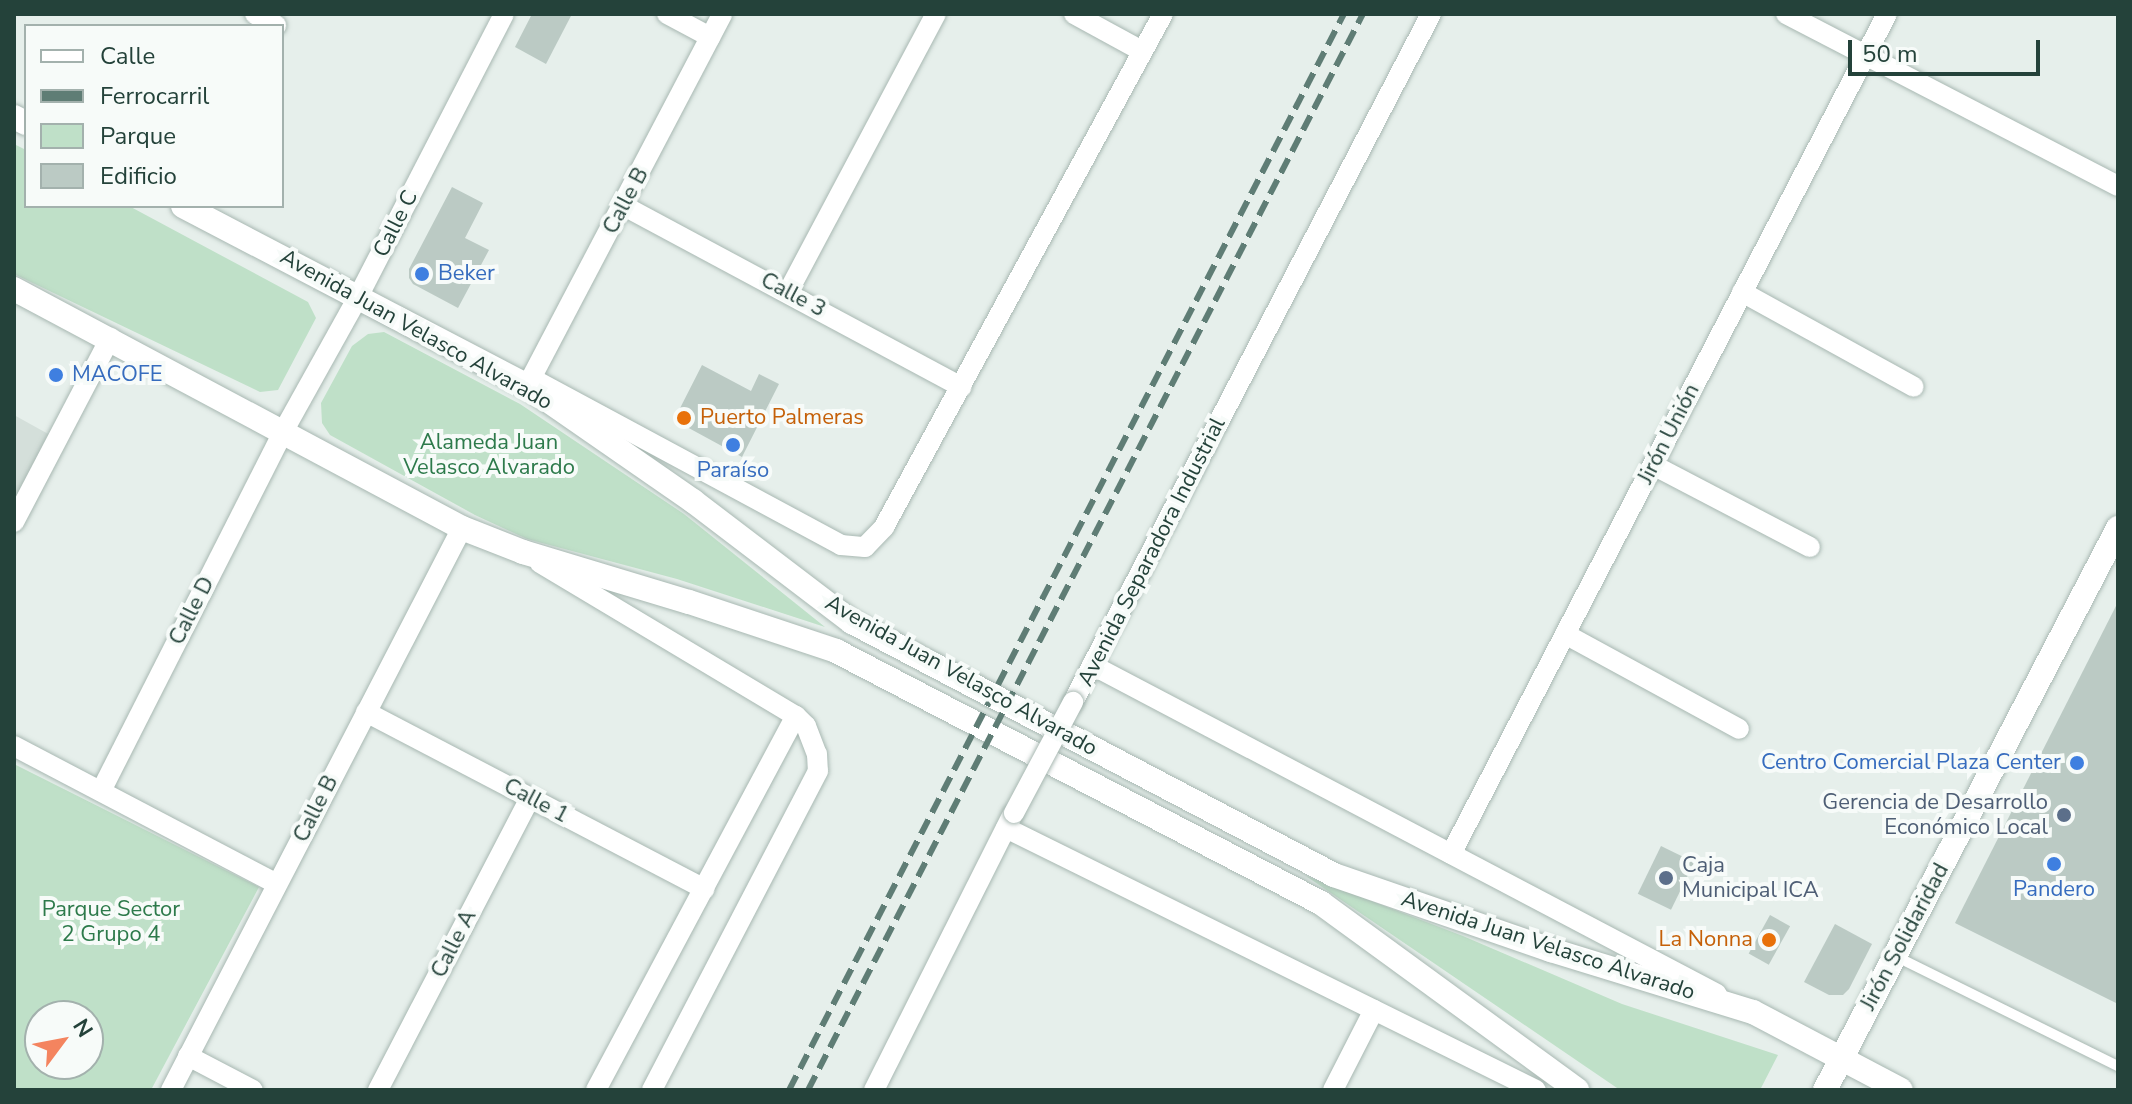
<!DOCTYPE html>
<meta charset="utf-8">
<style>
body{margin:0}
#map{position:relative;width:2132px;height:1104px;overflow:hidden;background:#e6efeb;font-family:"Nunito Sans",sans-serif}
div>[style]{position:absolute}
.built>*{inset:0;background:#d4dfda}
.green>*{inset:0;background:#bfe0c8}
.building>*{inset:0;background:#bbcac4;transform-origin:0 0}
.roads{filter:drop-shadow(0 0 2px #a8b8b2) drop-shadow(0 0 2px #a8b8b2)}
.lane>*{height:10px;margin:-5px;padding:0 5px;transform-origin:5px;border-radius:5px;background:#fff}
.street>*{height:20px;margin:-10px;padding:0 10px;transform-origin:10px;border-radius:10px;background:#fff}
.secondary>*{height:24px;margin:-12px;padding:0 12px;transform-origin:12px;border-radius:12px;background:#fff}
.rail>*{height:6px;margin-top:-3px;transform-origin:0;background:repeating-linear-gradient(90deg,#5f7d75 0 16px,transparent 0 24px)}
.bridges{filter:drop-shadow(0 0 2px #a8b8b2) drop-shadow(0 0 2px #a8b8b2)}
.street-bridge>*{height:20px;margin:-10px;padding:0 10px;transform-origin:10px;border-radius:10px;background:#fff}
.dots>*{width:22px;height:22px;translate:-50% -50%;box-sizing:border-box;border:4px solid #f7fbf9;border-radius:50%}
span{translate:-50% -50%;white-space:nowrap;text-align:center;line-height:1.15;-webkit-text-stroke:8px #f7fbf9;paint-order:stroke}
.street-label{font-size:22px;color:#24423a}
.shop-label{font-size:22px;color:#366cbe}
.left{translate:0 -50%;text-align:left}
.right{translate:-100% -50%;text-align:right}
.food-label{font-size:22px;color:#c56008}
.park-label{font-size:22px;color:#2d7a4b}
.service-label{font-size:22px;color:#4e5e75}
.frame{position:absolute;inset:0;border:16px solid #24423a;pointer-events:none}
.legend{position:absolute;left:24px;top:24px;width:260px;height:184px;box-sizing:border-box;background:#f7fbf9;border:2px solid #a3b1ad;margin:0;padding:10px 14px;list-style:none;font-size:24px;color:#24423a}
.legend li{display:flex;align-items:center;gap:16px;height:40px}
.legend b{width:40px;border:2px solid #a3b1ad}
.north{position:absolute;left:24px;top:1000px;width:80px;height:80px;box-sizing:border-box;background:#f7fbf9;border:2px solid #a3b1ad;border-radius:50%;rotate:58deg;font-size:22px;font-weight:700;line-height:32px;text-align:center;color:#24423a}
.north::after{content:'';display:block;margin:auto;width:28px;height:36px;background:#f4845f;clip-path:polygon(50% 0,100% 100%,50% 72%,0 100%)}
.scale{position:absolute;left:1848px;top:40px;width:192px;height:36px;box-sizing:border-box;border:4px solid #24423a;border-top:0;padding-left:10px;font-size:24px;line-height:28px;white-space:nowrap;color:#24423a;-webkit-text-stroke:6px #f7fbf9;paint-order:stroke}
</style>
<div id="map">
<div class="built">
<i style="clip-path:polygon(14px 415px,50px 435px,14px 501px)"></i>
</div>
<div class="green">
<i style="clip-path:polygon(14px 144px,26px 150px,26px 206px,129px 206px,308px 302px,316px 318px,278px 390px,260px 392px,14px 274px)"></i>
<i style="clip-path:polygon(384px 332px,520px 404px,684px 514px,825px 627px,677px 579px,527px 539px,475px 515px,330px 435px,322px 423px,321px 403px,352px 346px,368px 334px)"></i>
<i style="clip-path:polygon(evenodd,14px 764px,259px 887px,151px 1090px,14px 1090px,14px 764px,40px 1016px,88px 1016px,88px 1064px,40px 1064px,40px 1016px)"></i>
<i style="clip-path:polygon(1306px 876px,1463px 936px,1622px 1004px,1778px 1055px,1760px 1090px,1620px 1090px)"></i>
</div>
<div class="building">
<i style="clip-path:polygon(532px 14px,572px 14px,546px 64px,515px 47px)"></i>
<i style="clip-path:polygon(452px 187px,483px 203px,465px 238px,489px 250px,458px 308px,413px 284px,409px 278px,409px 269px)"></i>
<i style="clip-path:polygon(702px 365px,751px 391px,759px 374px,779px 384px,742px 457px,674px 420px)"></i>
<i style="clip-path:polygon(2118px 602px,2118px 1004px,1955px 923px)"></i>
<i style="left:1661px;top:846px;width:37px;height:53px;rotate:26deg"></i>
<i style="left:1770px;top:915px;width:23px;height:44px;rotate:29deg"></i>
<i style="clip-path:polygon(1835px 924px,1872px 944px,1849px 989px,1843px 995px,1829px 995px,1804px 982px)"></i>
</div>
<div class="roads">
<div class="lane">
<i style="left:1895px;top:956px;width:249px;rotate:26.3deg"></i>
</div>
<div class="street">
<i style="left:255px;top:14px;width:24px;rotate:28deg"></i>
<i style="left:667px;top:14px;width:49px;rotate:28.1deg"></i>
<i style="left:1074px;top:14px;width:77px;rotate:28.6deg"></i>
<i style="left:1786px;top:14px;width:374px;rotate:27.4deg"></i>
<i style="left:624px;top:206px;width:383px;rotate:28.2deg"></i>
<i style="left:788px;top:292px;width:315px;rotate:-62deg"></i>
<i style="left:1742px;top:292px;width:196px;rotate:28.9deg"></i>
<i style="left:531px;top:378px;width:352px;rotate:28.3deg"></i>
<i style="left:841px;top:545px;width:24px;rotate:5deg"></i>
<i style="left:865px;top:547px;width:28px;rotate:-46deg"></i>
<i style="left:884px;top:527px;width:584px;rotate:-61.46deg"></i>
<i style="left:527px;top:386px;width:420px;rotate:-62.3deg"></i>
<i style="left:1653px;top:465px;width:177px;rotate:27.6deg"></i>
<i style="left:14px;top:522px;width:208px;rotate:-62.4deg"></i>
<i style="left:540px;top:563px;width:298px;rotate:30.9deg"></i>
<i style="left:796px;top:716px;width:14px;rotate:45deg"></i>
<i style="left:806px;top:726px;width:30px;rotate:69deg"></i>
<i style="left:817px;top:754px;width:17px;rotate:87deg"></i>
<i style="left:818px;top:771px;width:360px;rotate:117.5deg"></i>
<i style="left:1565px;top:634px;width:198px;rotate:28.6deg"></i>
<i style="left:1092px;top:665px;width:706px;rotate:27.76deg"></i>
<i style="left:1073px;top:702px;width:776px;rotate:-62.51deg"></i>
<i style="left:366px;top:712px;width:382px;rotate:27.6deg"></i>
<i style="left:14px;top:746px;width:297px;rotate:27.7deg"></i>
<i style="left:101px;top:791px;width:402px;rotate:-63.1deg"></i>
<i style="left:283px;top:432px;width:154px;rotate:-60.9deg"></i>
<i style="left:358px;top:297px;width:318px;rotate:-62.7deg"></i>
<i style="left:1006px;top:828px;width:591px;rotate:26.31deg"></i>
<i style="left:1451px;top:854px;width:946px;rotate:-62.57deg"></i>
<i style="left:188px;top:1056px;width:73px;rotate:27.6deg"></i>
<i style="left:171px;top:1090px;width:633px;rotate:-62.63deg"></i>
<i style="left:378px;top:1090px;width:329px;rotate:-62.5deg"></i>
<i style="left:596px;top:1090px;width:424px;rotate:-61.9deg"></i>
<i style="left:874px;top:1090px;width:307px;rotate:-63.3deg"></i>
<i style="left:1333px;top:1090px;width:90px;rotate:-62.9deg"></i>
</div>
<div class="secondary">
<i style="left:14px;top:117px;width:13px;rotate:27deg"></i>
<i style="left:183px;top:206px;width:388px;rotate:27.6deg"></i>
<i style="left:527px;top:386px;width:202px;rotate:34.7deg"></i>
<i style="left:693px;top:501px;width:200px;rotate:37.3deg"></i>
<i style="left:852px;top:622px;width:544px;rotate:27.69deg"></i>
<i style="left:1334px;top:875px;width:230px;rotate:19.1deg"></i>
<i style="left:1551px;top:950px;width:211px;rotate:17.1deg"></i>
<i style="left:1753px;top:1012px;width:167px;rotate:27.8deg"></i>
<i style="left:14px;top:289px;width:508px;rotate:28.08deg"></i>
<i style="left:462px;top:528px;width:66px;rotate:21.5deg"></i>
<i style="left:523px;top:552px;width:173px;rotate:16.8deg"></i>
<i style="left:689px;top:602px;width:155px;rotate:18.4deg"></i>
<i style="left:836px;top:651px;width:547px;rotate:27.46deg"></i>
<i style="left:1321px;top:903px;width:317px;rotate:36.1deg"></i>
<i style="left:1825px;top:1090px;width:634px;rotate:-62.46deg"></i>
</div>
</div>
<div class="rail">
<i style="left:789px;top:1090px;width:1211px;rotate:-62.72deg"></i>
<i style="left:808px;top:1090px;width:1211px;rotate:-62.72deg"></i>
</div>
<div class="bridges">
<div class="street-bridge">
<i style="left:1014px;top:813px;width:126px;rotate:-62deg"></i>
</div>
</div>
<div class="dots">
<i style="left:422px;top:274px;background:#3f7fe0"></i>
<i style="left:56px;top:375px;background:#3f7fe0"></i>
<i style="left:684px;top:418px;background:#e8710a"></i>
<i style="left:733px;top:445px;background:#3f7fe0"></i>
<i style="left:2077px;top:763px;background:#3f7fe0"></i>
<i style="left:2064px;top:815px;background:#5c6f8a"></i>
<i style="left:2054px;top:864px;background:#3f7fe0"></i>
<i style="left:1666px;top:878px;background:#5c6f8a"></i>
<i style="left:1769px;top:940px;background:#e8710a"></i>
</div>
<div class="street-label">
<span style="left:626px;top:201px;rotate:-62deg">Calle B</span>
<span style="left:396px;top:224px;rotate:-63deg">Calle C</span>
<span style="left:793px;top:295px;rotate:28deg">Calle 3</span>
<span style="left:416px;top:330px;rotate:29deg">Avenida Juan Velasco Alvarado</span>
<span style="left:1669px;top:434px;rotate:-63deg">Jirón Unión</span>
<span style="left:1152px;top:552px;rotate:-63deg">Avenida Separadora Industrial</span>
<span style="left:192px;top:611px;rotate:-63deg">Calle D</span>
<span style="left:961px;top:676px;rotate:29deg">Avenida Juan Velasco Alvarado</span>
<span style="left:536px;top:801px;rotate:28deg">Calle 1</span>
<span style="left:316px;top:809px;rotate:-63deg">Calle B</span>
<span style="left:1905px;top:937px;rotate:-62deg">Jirón Solidaridad</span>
<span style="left:454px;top:944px;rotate:-63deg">Calle A</span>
<span style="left:1548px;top:946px;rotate:18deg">Avenida Juan Velasco Alvarado</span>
</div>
<div class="shop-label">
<span class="left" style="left:438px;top:274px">Beker</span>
<span class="left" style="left:72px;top:375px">MACOFE</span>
<span style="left:733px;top:471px">Paraíso</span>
<span class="right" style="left:2061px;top:763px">Centro Comercial Plaza Center</span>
<span style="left:2054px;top:890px">Pandero</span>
</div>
<div class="food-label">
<span class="left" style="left:700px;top:418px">Puerto Palmeras</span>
<span class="right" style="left:1753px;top:940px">La Nonna</span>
</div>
<div class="park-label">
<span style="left:489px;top:455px">Alameda Juan<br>Velasco Alvarado</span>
<span style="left:111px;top:922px">Parque Sector<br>2 Grupo 4</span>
</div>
<div class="service-label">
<span class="right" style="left:2048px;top:815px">Gerencia de Desarrollo<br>Económico Local</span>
<span class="left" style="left:1682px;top:878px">Caja<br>Municipal ICA</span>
</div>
<div class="frame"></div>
<ul class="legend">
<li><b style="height:10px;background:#fff"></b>Calle</li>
<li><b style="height:10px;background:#5f7d75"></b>Ferrocarril</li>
<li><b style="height:22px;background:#bfe0c8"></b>Parque</li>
<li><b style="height:22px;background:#bbcac4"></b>Edificio</li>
</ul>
<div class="north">N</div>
<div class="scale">50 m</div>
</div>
